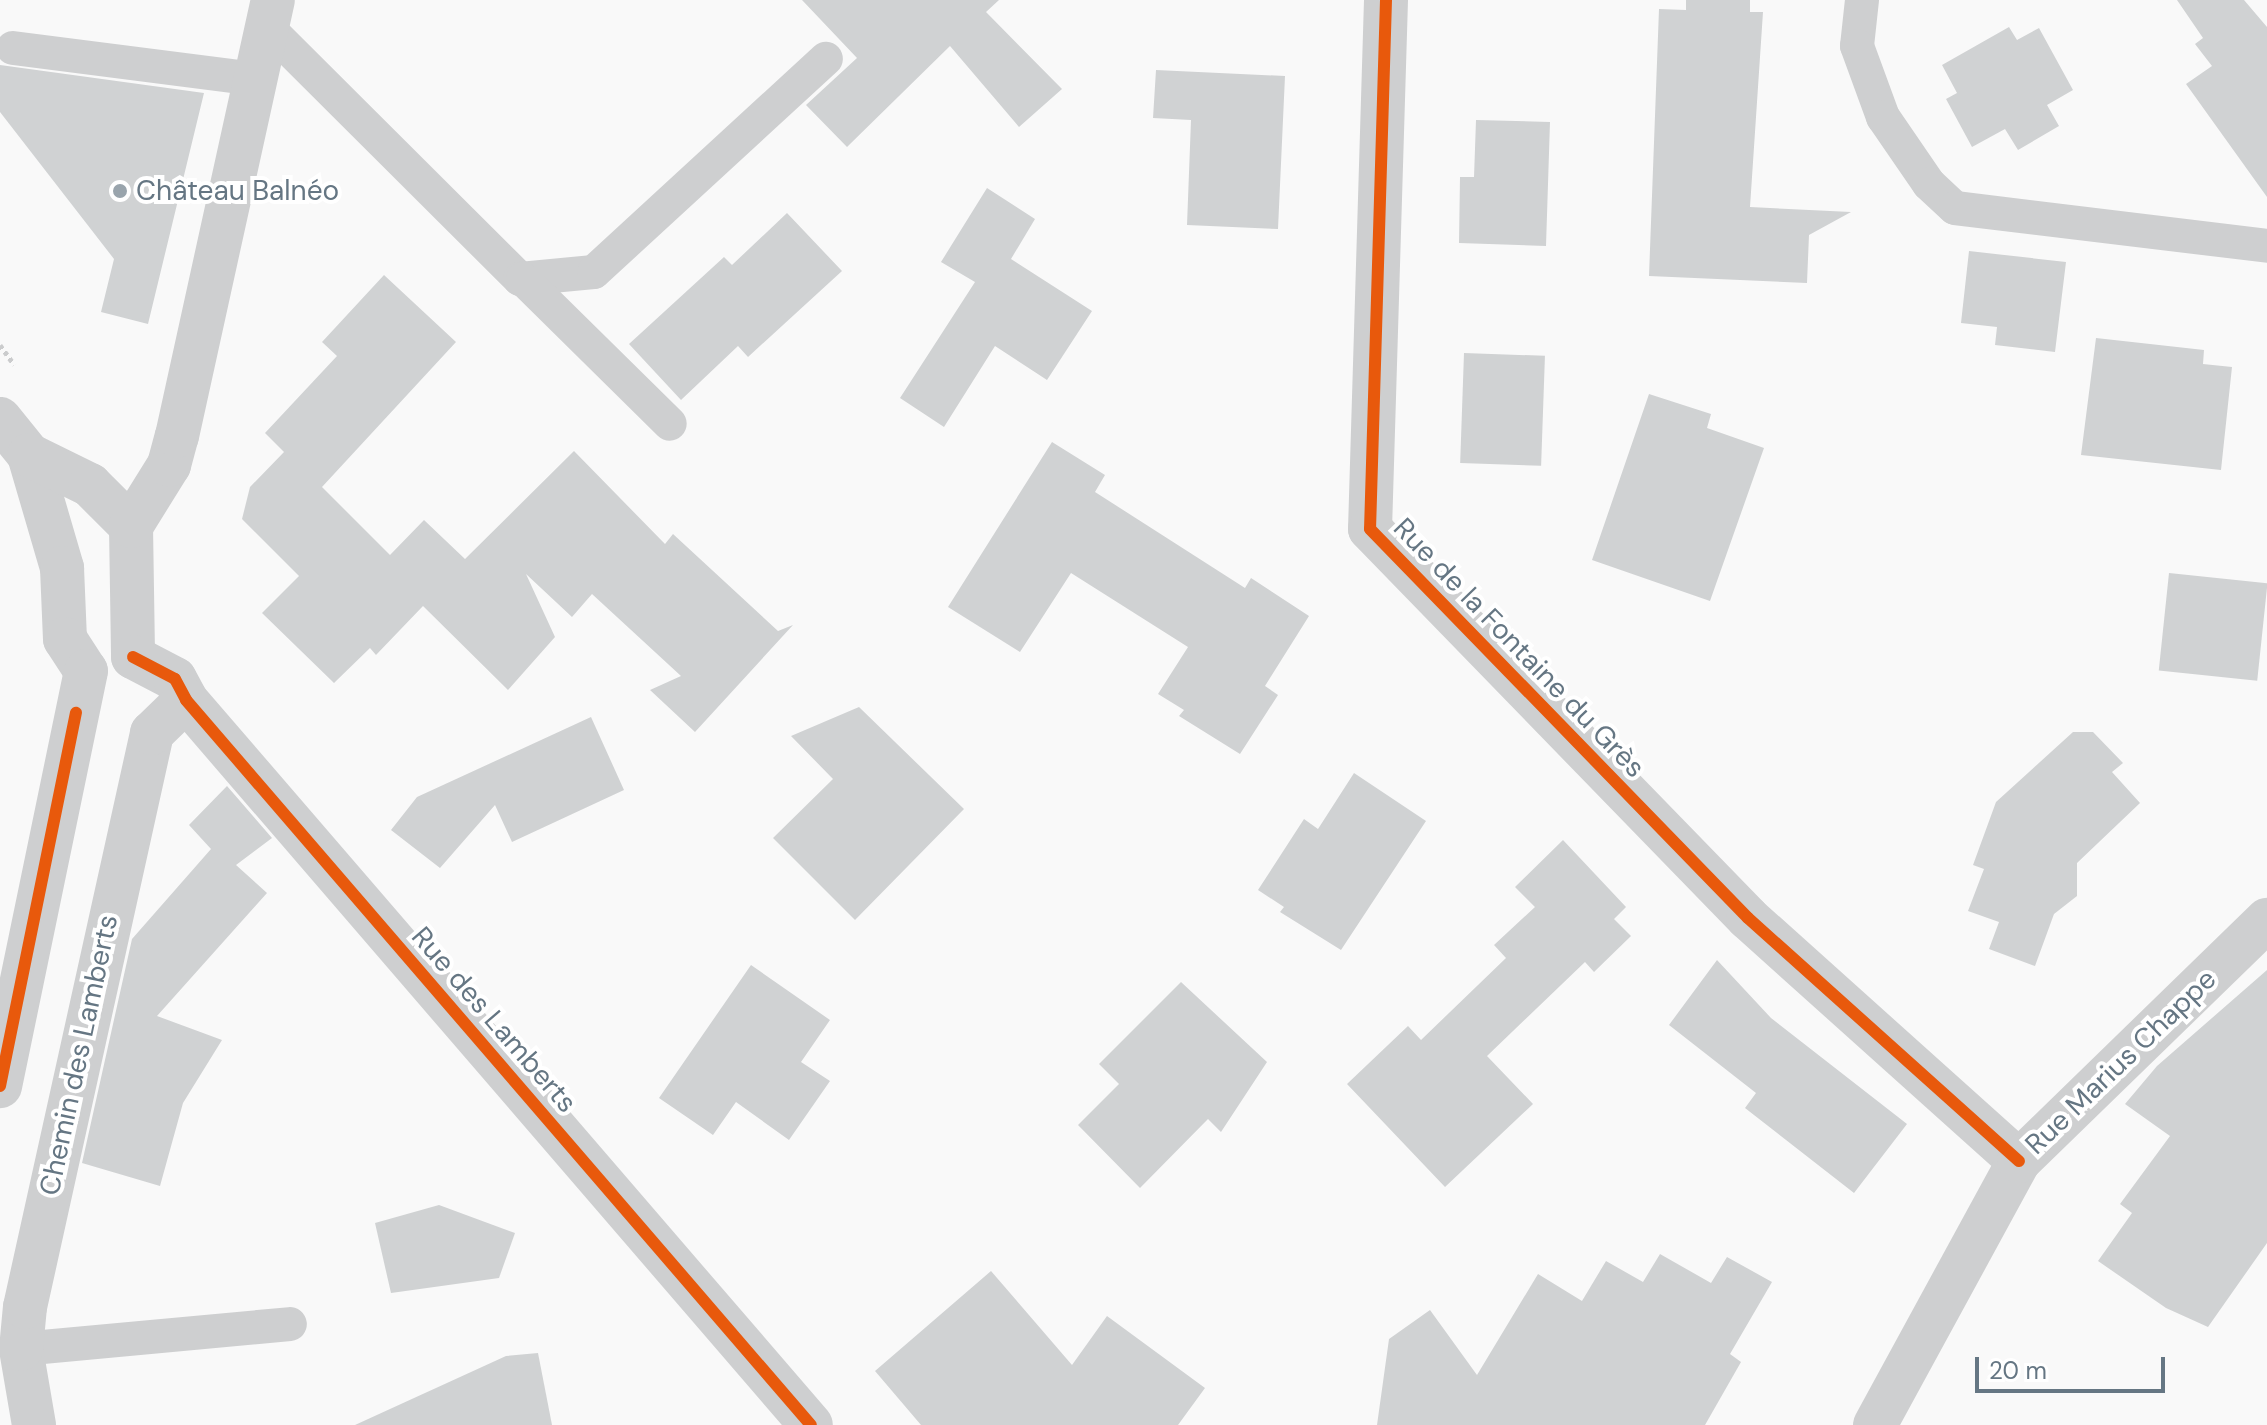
<!DOCTYPE html>
<meta charset="utf-8">
<style>
body{margin:0}
#map{position:relative;width:2267px;height:1425px;overflow:hidden;background:#f9f9f9;font-family:"DM Sans",sans-serif}
div>[style]{position:absolute}
.building>*{inset:0;background:#d0d2d3;transform-origin:0 0}
.path>*{height:5px;margin-top:-2.5px;transform-origin:0;background:repeating-linear-gradient(90deg,#cbcccd 0 4px,transparent 0 8px)}
.lane>*{height:34px;margin:-17px;padding:0 17px;transform-origin:17px;border-radius:17px;background:#cecfd0}
.street>*{height:44px;margin:-22px;padding:0 22px;transform-origin:22px;border-radius:22px;background:#cecfd0}
.cycleway>*{height:12px;margin:-6px;padding:0 6px;transform-origin:6px;border-radius:6px;background:#e8590c}
.dots>*{width:22px;height:22px;translate:-50% -50%;box-sizing:border-box;border:4px solid #fff;border-radius:50%}
span{translate:-50% -50%;white-space:nowrap;text-align:center;line-height:1.15;-webkit-text-stroke:8px #fff;paint-order:stroke}
.poi-label{font-size:28px;color:#657683}
.left{translate:0 -50%;text-align:left}
.street-label{font-size:28px;color:#657683}
.scale{position:absolute;left:1975px;top:1357px;width:190px;height:36px;box-sizing:border-box;border:4px solid #657683;border-top:0;padding-left:10px;font-size:24px;line-height:28px;white-space:nowrap;color:#657683;-webkit-text-stroke:6px #fff;paint-order:stroke}
</style>
<div id="map">
<div class="building">
<i style="clip-path:polygon(802px 0,999px 0,986px 12px,1062px 89px,1019px 127px,950px 46px,847px 147px,806px 105px,857px 58px)"></i>
<i style="clip-path:polygon(1686px 0,1750px 0,1750px 12px,1763px 12px,1750px 207px,1851px 212px,1809px 235px,1807px 283px,1649px 276px,1659px 9px,1686px 10px)"></i>
<i style="clip-path:polygon(2177px 0,2244px 0,2267px 27px,2267px 197px,2186px 84px,2212px 66px,2195px 44px,2203px 38px)"></i>
<i style="clip-path:polygon(2009px 27px,2017px 40px,2039px 28px,2073px 90px,2047px 105px,2059px 126px,2018px 150px,2005px 129px,1972px 147px,1946px 99px,1957px 93px,1942px 65px)"></i>
<i style="clip-path:polygon(0 65px,204px 93px,148px 324px,101px 312px,114px 259px,0 112px)"></i>
<i style="clip-path:polygon(1156px 70px,1285px 76px,1278px 229px,1187px 225px,1191px 120px,1153px 118px)"></i>
<i style="clip-path:polygon(1476px 120px,1550px 122px,1546px 246px,1459px 243px,1460px 177px,1474px 177px)"></i>
<i style="clip-path:polygon(987px 188px,1035px 219px,1011px 259px,1092px 311px,1047px 380px,995px 346px,944px 427px,900px 398px,975px 282px,941px 262px)"></i>
<i style="clip-path:polygon(787px 213px,842px 271px,748px 357px,738px 346px,681px 400px,629px 344px,724px 257px,732px 265px)"></i>
<i style="clip-path:polygon(1969px 251px,2066px 262px,2055px 352px,1995px 345px,1997px 327px,1961px 323px)"></i>
<i style="clip-path:polygon(384px 275px,456px 342px,322px 487px,390px 555px,424px 520px,465px 559px,574px 451px,665px 544px,673px 534px,778px 631px,793px 625px,695px 732px,650px 690px,681px 676px,592px 594px,572px 617px,526px 574px,555px 637px,508px 690px,423px 606px,376px 655px,370px 648px,334px 683px,262px 613px,299px 576px,242px 519px,250px 487px,284px 452px,265px 433px,337px 356px,322px 342px)"></i>
<i style="clip-path:polygon(2096px 338px,2204px 350px,2203px 364px,2232px 367px,2221px 470px,2081px 455px)"></i>
<i style="left:1464px;top:353px;width:81px;height:110px;rotate:2deg"></i>
<i style="clip-path:polygon(1649px 394px,1711px 414px,1707px 428px,1764px 448px,1710px 601px,1592px 560px)"></i>
<i style="clip-path:polygon(1052px 442px,1105px 475px,1095px 492px,1245px 588px,1251px 578px,1309px 616px,1265px 686px,1278px 695px,1240px 754px,1179px 716px,1184px 710px,1158px 694px,1188px 647px,1071px 573px,1020px 652px,948px 607px)"></i>
<i style="left:2169px;top:573px;width:99px;height:98px;rotate:6deg"></i>
<i style="clip-path:polygon(859px 707px,964px 809px,855px 920px,773px 838px,833px 779px,791px 736px)"></i>
<i style="clip-path:polygon(591px 717px,624px 790px,512px 842px,495px 805px,440px 868px,391px 830px,417px 797px)"></i>
<i style="clip-path:polygon(2073px 732px,2093px 732px,2123px 763px,2112px 772px,2140px 803px,2077px 863px,2077px 896px,2054px 914px,2035px 966px,1989px 949px,1999px 922px,1968px 911px,1984px 869px,1973px 865px,1996px 802px)"></i>
<i style="clip-path:polygon(1354px 773px,1426px 821px,1341px 950px,1280px 912px,1284px 907px,1258px 890px,1304px 819px,1318px 829px)"></i>
<i style="clip-path:polygon(227px 786px,272px 838px,236px 865px,267px 893px,157px 1016px,222px 1040px,183px 1103px,160px 1186px,82px 1163px,132px 939px,211px 849px,189px 825px)"></i>
<i style="clip-path:polygon(1563px 840px,1626px 907px,1614px 919px,1631px 936px,1594px 972px,1585px 962px,1487px 1056px,1533px 1104px,1445px 1187px,1347px 1084px,1408px 1026px,1421px 1040px,1506px 958px,1494px 945px,1535px 907px,1515px 887px)"></i>
<i style="clip-path:polygon(1717px 960px,1771px 1018px,1907px 1124px,1854px 1193px,1745px 1108px,1756px 1093px,1669px 1025px)"></i>
<i style="clip-path:polygon(751px 965px,830px 1020px,801px 1062px,830px 1081px,789px 1140px,736px 1102px,713px 1135px,659px 1098px)"></i>
<i style="clip-path:polygon(2267px 970px,2267px 1243px,2208px 1327px,2166px 1308px,2098px 1261px,2132px 1213px,2120px 1204px,2170px 1136px,2125px 1104px,2157px 1066px)"></i>
<i style="clip-path:polygon(1181px 982px,1267px 1062px,1221px 1132px,1208px 1119px,1140px 1188px,1078px 1125px,1119px 1084px,1099px 1064px)"></i>
<i style="clip-path:polygon(439px 1205px,515px 1233px,499px 1278px,391px 1293px,375px 1223px)"></i>
<i style="clip-path:polygon(1660px 1254px,1711px 1283px,1727px 1257px,1772px 1282px,1730px 1354px,1741px 1362px,1705px 1425px,1377px 1425px,1389px 1339px,1430px 1310px,1477px 1375px,1538px 1274px,1582px 1301px,1606px 1261px,1643px 1282px)"></i>
<i style="clip-path:polygon(991px 1271px,1072px 1365px,1107px 1316px,1205px 1388px,1178px 1425px,921px 1425px,875px 1371px)"></i>
<i style="clip-path:polygon(538px 1353px,552px 1425px,355px 1425px,506px 1356px)"></i>
</div>
<div class="path">
<i style="left:0;top:345px;width:24px;rotate:54deg"></i>
</div>
<div class="lane">
<i style="left:1862px;top:0;width:46px;rotate:96.2deg"></i>
<i style="left:1857px;top:46px;width:76px;rotate:69.9deg"></i>
<i style="left:1883px;top:117px;width:81px;rotate:55.5deg"></i>
<i style="left:1929px;top:184px;width:35px;rotate:43deg"></i>
<i style="left:1955px;top:208px;width:314px;rotate:6.9deg"></i>
<i style="left:267px;top:27px;width:357px;rotate:44.9deg"></i>
<i style="left:520px;top:279px;width:74px;rotate:-5.4deg"></i>
<i style="left:594px;top:272px;width:315px;rotate:-42.6deg"></i>
<i style="left:13px;top:48px;width:244px;rotate:7.3deg"></i>
<i style="left:523px;top:279px;width:206px;rotate:44.6deg"></i>
<i style="left:21px;top:1349px;width:270px;rotate:-5.3deg"></i>
</div>
<div class="street">
<i style="left:1386px;top:0;width:529px;rotate:91.73deg"></i>
<i style="left:1370px;top:529px;width:542px;rotate:45.82deg"></i>
<i style="left:1748px;top:918px;width:364px;rotate:41.9deg"></i>
<i style="left:0;top:419px;width:46px;rotate:51.1deg"></i>
<i style="left:29px;top:455px;width:118px;rotate:73.7deg"></i>
<i style="left:62px;top:568px;width:71px;rotate:87.6deg"></i>
<i style="left:65px;top:639px;width:38px;rotate:57deg"></i>
<i style="left:86px;top:671px;width:424px;rotate:101.7deg"></i>
<i style="left:29px;top:455px;width:68px;rotate:26.2deg"></i>
<i style="left:90px;top:485px;width:58px;rotate:45deg"></i>
<i style="left:131px;top:526px;width:131px;rotate:89.1deg"></i>
<i style="left:131px;top:526px;width:72px;rotate:-58.1deg"></i>
<i style="left:169px;top:465px;width:30px;rotate:-75deg"></i>
<i style="left:177px;top:436px;width:446px;rotate:-77.6deg"></i>
<i style="left:133px;top:657px;width:47px;rotate:27.6deg"></i>
<i style="left:175px;top:679px;width:24px;rotate:62deg"></i>
<i style="left:186px;top:700px;width:957px;rotate:49.24deg"></i>
<i style="left:34px;top:1425px;width:77px;rotate:-99.7deg"></i>
<i style="left:21px;top:1349px;width:42px;rotate:-84.6deg"></i>
<i style="left:25px;top:1307px;width:588px;rotate:-77.52deg"></i>
<i style="left:152px;top:733px;width:47px;rotate:-44.1deg"></i>
<i style="left:1875px;top:1425px;width:301px;rotate:-61.4deg"></i>
<i style="left:2019px;top:1161px;width:346px;rotate:-44.2deg"></i>
</div>
<div class="cycleway">
<i style="left:1386px;top:0;width:529px;rotate:91.73deg"></i>
<i style="left:1370px;top:529px;width:542px;rotate:45.82deg"></i>
<i style="left:1748px;top:918px;width:364px;rotate:41.9deg"></i>
<i style="left:133px;top:657px;width:47px;rotate:27.6deg"></i>
<i style="left:175px;top:679px;width:24px;rotate:62deg"></i>
<i style="left:186px;top:700px;width:957px;rotate:49.24deg"></i>
<i style="left:0;top:1086px;width:381px;rotate:-78.5deg"></i>
</div>
<div class="dots">
<i style="left:120px;top:191px;background:#99a4ac"></i>
</div>
<div class="poi-label">
<span class="left" style="left:136px;top:191px">Château Balnéo</span>
</div>
<div class="street-label">
<span style="left:1519px;top:648px;rotate:46deg">Rue de la Fontaine du Grès</span>
<span style="left:494px;top:1020px;rotate:49deg">Rue des Lamberts</span>
<span style="left:79px;top:1055px;rotate:-78deg">Chemin des Lamberts</span>
<span style="left:2121px;top:1062px;rotate:-44deg">Rue Marius Chappe</span>
</div>
<div class="scale">20 m</div>
</div>
